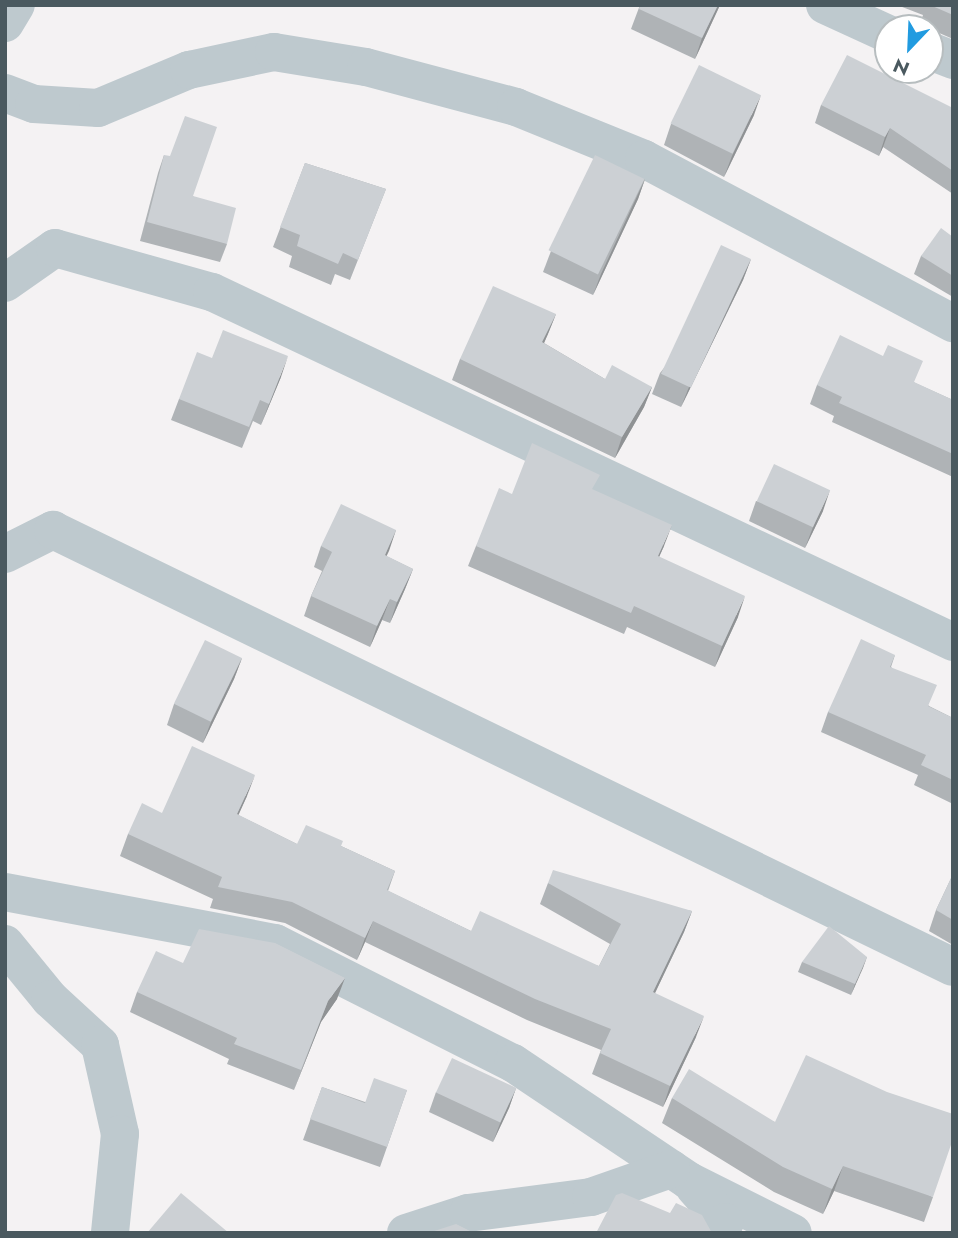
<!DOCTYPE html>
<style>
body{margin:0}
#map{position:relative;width:958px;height:1238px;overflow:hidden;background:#f4f2f3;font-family:Jost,sans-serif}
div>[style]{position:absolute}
.street>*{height:38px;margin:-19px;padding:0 19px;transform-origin:19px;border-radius:19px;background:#bec9ce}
.wall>*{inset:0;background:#afb3b6}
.shaded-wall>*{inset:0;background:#8f9294}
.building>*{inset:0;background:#ccd0d4;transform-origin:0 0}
span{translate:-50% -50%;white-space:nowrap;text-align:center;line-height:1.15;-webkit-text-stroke:7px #fff;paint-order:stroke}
.frame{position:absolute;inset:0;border:7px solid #4a595f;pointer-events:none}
.north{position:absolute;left:874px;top:14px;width:70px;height:70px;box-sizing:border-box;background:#fff;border:2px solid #b7bdbf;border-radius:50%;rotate:203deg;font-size:19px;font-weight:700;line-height:28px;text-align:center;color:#4a595f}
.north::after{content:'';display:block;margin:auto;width:24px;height:32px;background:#219be0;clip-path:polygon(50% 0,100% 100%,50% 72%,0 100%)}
</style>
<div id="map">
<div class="street">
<i style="left:825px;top:5px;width:69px;rotate:24.7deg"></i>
<i style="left:5px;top:23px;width:21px;rotate:-59deg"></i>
<i style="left:930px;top:51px;width:25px;rotate:21deg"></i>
<i style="left:5px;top:93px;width:31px;rotate:21deg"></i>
<i style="left:34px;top:104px;width:64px;rotate:3.6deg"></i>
<i style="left:98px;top:108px;width:99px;rotate:-22.7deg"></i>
<i style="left:189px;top:70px;width:87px;rotate:-12deg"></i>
<i style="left:274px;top:52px;width:93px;rotate:9.3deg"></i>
<i style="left:366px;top:67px;width:155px;rotate:14.9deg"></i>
<i style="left:516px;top:107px;width:138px;rotate:22.1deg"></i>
<i style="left:644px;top:159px;width:350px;rotate:28deg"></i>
<i style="left:5px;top:283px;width:61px;rotate:-35deg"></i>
<i style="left:55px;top:248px;width:163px;rotate:15.7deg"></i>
<i style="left:212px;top:292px;width:820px;rotate:25.28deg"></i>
<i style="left:5px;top:554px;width:54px;rotate:-26.6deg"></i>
<i style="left:53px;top:530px;width:1000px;rotate:25.9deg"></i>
<i style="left:5px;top:892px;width:275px;rotate:10.7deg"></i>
<i style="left:275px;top:943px;width:267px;rotate:26.8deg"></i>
<i style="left:513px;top:1063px;width:212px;rotate:33.8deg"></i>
<i style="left:689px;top:1181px;width:116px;rotate:26.6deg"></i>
<i style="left:5px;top:944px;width:71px;rotate:50.7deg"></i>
<i style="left:50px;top:999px;width:68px;rotate:42.6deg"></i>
<i style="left:100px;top:1045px;width:91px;rotate:77.3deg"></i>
<i style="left:120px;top:1134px;width:100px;rotate:95.8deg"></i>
<i style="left:695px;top:1188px;width:45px;rotate:48.6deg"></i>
<i style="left:725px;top:1222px;width:14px;rotate:126deg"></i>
<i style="left:406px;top:1233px;width:65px;rotate:-17.9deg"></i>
<i style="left:468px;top:1213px;width:124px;rotate:-7.4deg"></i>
<i style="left:591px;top:1197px;width:85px;rotate:-19.3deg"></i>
</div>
<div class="wall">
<i style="clip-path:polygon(640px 5px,720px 5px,695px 59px,631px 29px)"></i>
<i style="clip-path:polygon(897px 5px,953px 5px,953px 39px,930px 29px,930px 28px,927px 28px,920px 25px,923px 15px)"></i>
<i style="clip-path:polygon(821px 105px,953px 108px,953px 194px,883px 147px,879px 156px,815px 123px)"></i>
<i style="clip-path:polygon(754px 115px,724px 177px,664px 145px,671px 124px)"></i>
<i style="clip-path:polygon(164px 155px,227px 244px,220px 262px,140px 241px,158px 173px)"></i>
<i style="clip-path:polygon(305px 163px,386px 189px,350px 280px,335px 274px,331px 285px,289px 267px,292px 256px,273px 247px)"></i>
<i style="clip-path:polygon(645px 179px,638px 199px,593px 295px,543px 272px,551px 251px)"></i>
<i style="clip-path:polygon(953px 237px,953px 297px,914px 274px,921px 256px)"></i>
<i style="clip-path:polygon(751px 259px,743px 280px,681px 407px,652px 394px,660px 373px)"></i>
<i style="clip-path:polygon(556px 314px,544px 343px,605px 379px,652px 387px,644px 407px,615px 458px,452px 380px,460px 359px)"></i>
<i style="clip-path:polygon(883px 356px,915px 383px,953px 400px,953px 477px,832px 422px,834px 416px,810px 404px,817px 385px)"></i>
<i style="clip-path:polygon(281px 377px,261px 425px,253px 421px,242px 448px,171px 420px,179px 399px)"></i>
<i style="clip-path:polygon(595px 491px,664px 546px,659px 557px,738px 617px,715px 667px,627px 627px,624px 634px,468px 566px,476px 546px,512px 494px)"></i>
<i style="clip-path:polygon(756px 501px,823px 511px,805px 548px,749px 521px)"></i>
<i style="clip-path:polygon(396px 530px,386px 556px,413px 569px,405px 589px,390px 623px,382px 620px,370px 647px,304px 616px,311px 596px,322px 571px,314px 567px,321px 546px)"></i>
<i style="clip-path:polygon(895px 655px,891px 667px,929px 706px,953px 718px,953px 804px,914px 785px,918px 775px,821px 732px,828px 712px)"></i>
<i style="clip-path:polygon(242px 658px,234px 679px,203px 743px,167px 725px,174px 704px)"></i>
<i style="clip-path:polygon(247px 796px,238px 815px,297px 844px,341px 846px,395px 871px,388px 891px,471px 931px,599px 966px,610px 944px,540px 904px,548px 883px,692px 911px,684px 932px,655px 993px,696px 1037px,663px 1107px,592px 1074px,601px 1050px,527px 1020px,365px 942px,357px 960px,285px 923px,210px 908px,213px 899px,120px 856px,128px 834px,162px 813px)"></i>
<i style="clip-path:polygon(953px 874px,953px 945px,929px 931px,936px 910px)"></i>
<i style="clip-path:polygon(867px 957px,851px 995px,798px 972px,802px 962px)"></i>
<i style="clip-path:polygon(183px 963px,337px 999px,321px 1022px,294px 1090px,227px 1064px,229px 1059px,130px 1012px,137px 992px)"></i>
<i style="clip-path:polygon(322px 1087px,365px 1102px,407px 1090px,380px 1167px,303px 1140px)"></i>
<i style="clip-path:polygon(516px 1088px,509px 1108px,493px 1142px,429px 1112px,436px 1092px)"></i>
<i style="clip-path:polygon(672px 1098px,775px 1122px,933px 1197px,924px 1222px,834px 1191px,823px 1214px,774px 1192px,662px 1123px)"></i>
</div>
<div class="shaded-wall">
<i style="clip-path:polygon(718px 5px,720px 5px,695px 59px,702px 38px)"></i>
<i style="clip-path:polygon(761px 95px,754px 115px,724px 177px,732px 156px)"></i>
<i style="clip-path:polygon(890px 128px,883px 147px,879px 156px,885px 137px)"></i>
<i style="clip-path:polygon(645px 179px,638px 199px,593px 295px,601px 274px)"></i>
<i style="clip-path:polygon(751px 259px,743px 280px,681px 407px,689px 387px)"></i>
<i style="clip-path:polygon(556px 314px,548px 334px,535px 363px,542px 342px)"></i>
<i style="clip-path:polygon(288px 356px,281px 377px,261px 425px,269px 404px)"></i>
<i style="clip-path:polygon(652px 387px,644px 407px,615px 458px,622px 437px)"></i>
<i style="clip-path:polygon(830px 490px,823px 511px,805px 548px,813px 527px)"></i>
<i style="clip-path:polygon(672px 525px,664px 546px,650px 577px,658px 556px)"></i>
<i style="clip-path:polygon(396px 530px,389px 551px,377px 576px,385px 555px)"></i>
<i style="clip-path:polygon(413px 569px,405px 589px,390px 623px,397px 602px)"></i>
<i style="clip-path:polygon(745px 596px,738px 617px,715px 667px,722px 646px)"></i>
<i style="clip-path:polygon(390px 599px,382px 620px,370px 647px,377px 626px)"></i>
<i style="clip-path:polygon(242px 658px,234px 679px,203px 743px,211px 722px)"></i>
<i style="clip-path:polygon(255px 775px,247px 796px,229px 836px,237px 814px)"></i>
<i style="clip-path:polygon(692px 911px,684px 932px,645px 1014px,653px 992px)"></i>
<i style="clip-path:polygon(373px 921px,365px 942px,357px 960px,365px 938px)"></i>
<i style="clip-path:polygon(867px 957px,863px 968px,851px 995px,855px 984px)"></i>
<i style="clip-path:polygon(345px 978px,337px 999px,321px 1022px,294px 1090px,328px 1001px)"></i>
<i style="clip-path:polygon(704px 1016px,696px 1037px,663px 1107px,670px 1086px)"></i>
<i style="clip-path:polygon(516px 1088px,509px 1108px,493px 1142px,501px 1121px)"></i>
<i style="clip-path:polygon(843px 1166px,834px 1191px,823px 1214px,832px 1189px)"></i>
</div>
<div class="building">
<i style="clip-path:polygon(640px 5px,718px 5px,702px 38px,639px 9px)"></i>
<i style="clip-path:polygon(930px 5px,953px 5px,953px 15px)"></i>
<i style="clip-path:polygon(847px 55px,953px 108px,953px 171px,890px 128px,885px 137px,821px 105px)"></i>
<i style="left:699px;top:65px;width:69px;height:65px;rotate:26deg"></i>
<i style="clip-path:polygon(185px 116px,217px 127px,193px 196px,236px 208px,227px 244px,147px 222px,164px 155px,170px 156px)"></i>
<i style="left:595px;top:155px;width:55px;height:106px;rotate:26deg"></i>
<i style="clip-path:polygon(305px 163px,386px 189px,358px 260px,343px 253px,338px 264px,297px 246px,300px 235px,280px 227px)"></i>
<i style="clip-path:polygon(941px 228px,953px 237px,953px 276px,921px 256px)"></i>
<i style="left:721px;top:245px;width:33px;height:142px;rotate:25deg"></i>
<i style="clip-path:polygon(493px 286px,556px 314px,542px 342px,605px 379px,612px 365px,652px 387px,622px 437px,460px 359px)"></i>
<i style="clip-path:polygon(223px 330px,288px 356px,269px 404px,260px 400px,249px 427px,179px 399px,197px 352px,212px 358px)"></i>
<i style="clip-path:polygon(840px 335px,883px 356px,888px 345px,923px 361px,914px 382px,953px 400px,953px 454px,839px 403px,842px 397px,817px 385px)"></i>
<i style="clip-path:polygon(532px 443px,600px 475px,592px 489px,672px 525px,658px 556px,745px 596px,722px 646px,634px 606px,631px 613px,476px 546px,499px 488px,512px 494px)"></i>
<i style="left:774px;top:464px;width:62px;height:41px;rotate:25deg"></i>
<i style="clip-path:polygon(341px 504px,396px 530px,385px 555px,413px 569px,397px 602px,390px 599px,377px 626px,311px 596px,332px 552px,321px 546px)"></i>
<i style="clip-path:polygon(861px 639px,895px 655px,890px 667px,937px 685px,928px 706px,953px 718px,953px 780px,921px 765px,926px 755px,828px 712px)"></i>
<i style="left:205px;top:640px;width:41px;height:71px;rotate:26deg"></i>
<i style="clip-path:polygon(192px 746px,255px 775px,237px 814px,297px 844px,306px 825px,343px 841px,341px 846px,395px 871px,387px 890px,471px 931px,480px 911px,599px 966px,621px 924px,548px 883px,553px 870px,692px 911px,653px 992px,704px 1016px,670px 1086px,600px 1053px,611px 1029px,535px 999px,373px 921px,365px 938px,292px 902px,218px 887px,222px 877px,128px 834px,142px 803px,162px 813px)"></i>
<i style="clip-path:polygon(953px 874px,953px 920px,936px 910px)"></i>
<i style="clip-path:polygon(829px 926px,867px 957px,855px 984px,802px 962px)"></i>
<i style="clip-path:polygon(199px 929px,275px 943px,345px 978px,328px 1001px,301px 1070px,234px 1044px,237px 1038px,137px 992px,156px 951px,183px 963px)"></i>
<i style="clip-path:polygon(806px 1055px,887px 1092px,953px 1114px,953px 1139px,933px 1197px,843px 1166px,832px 1189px,783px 1167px,672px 1098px,689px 1069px,775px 1122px)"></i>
<i style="left:452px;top:1058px;width:71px;height:38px;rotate:25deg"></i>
<i style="clip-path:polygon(374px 1078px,407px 1090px,387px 1147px,310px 1119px,322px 1087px,365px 1103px)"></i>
<i style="clip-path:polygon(181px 1193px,229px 1233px,147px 1233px)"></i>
<i style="clip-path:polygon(622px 1193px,670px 1213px,676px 1203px,702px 1215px,712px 1233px,596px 1233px,616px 1195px)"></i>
<i style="clip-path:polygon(456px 1224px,474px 1233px,428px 1233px)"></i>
</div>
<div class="frame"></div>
<div class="north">N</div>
</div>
